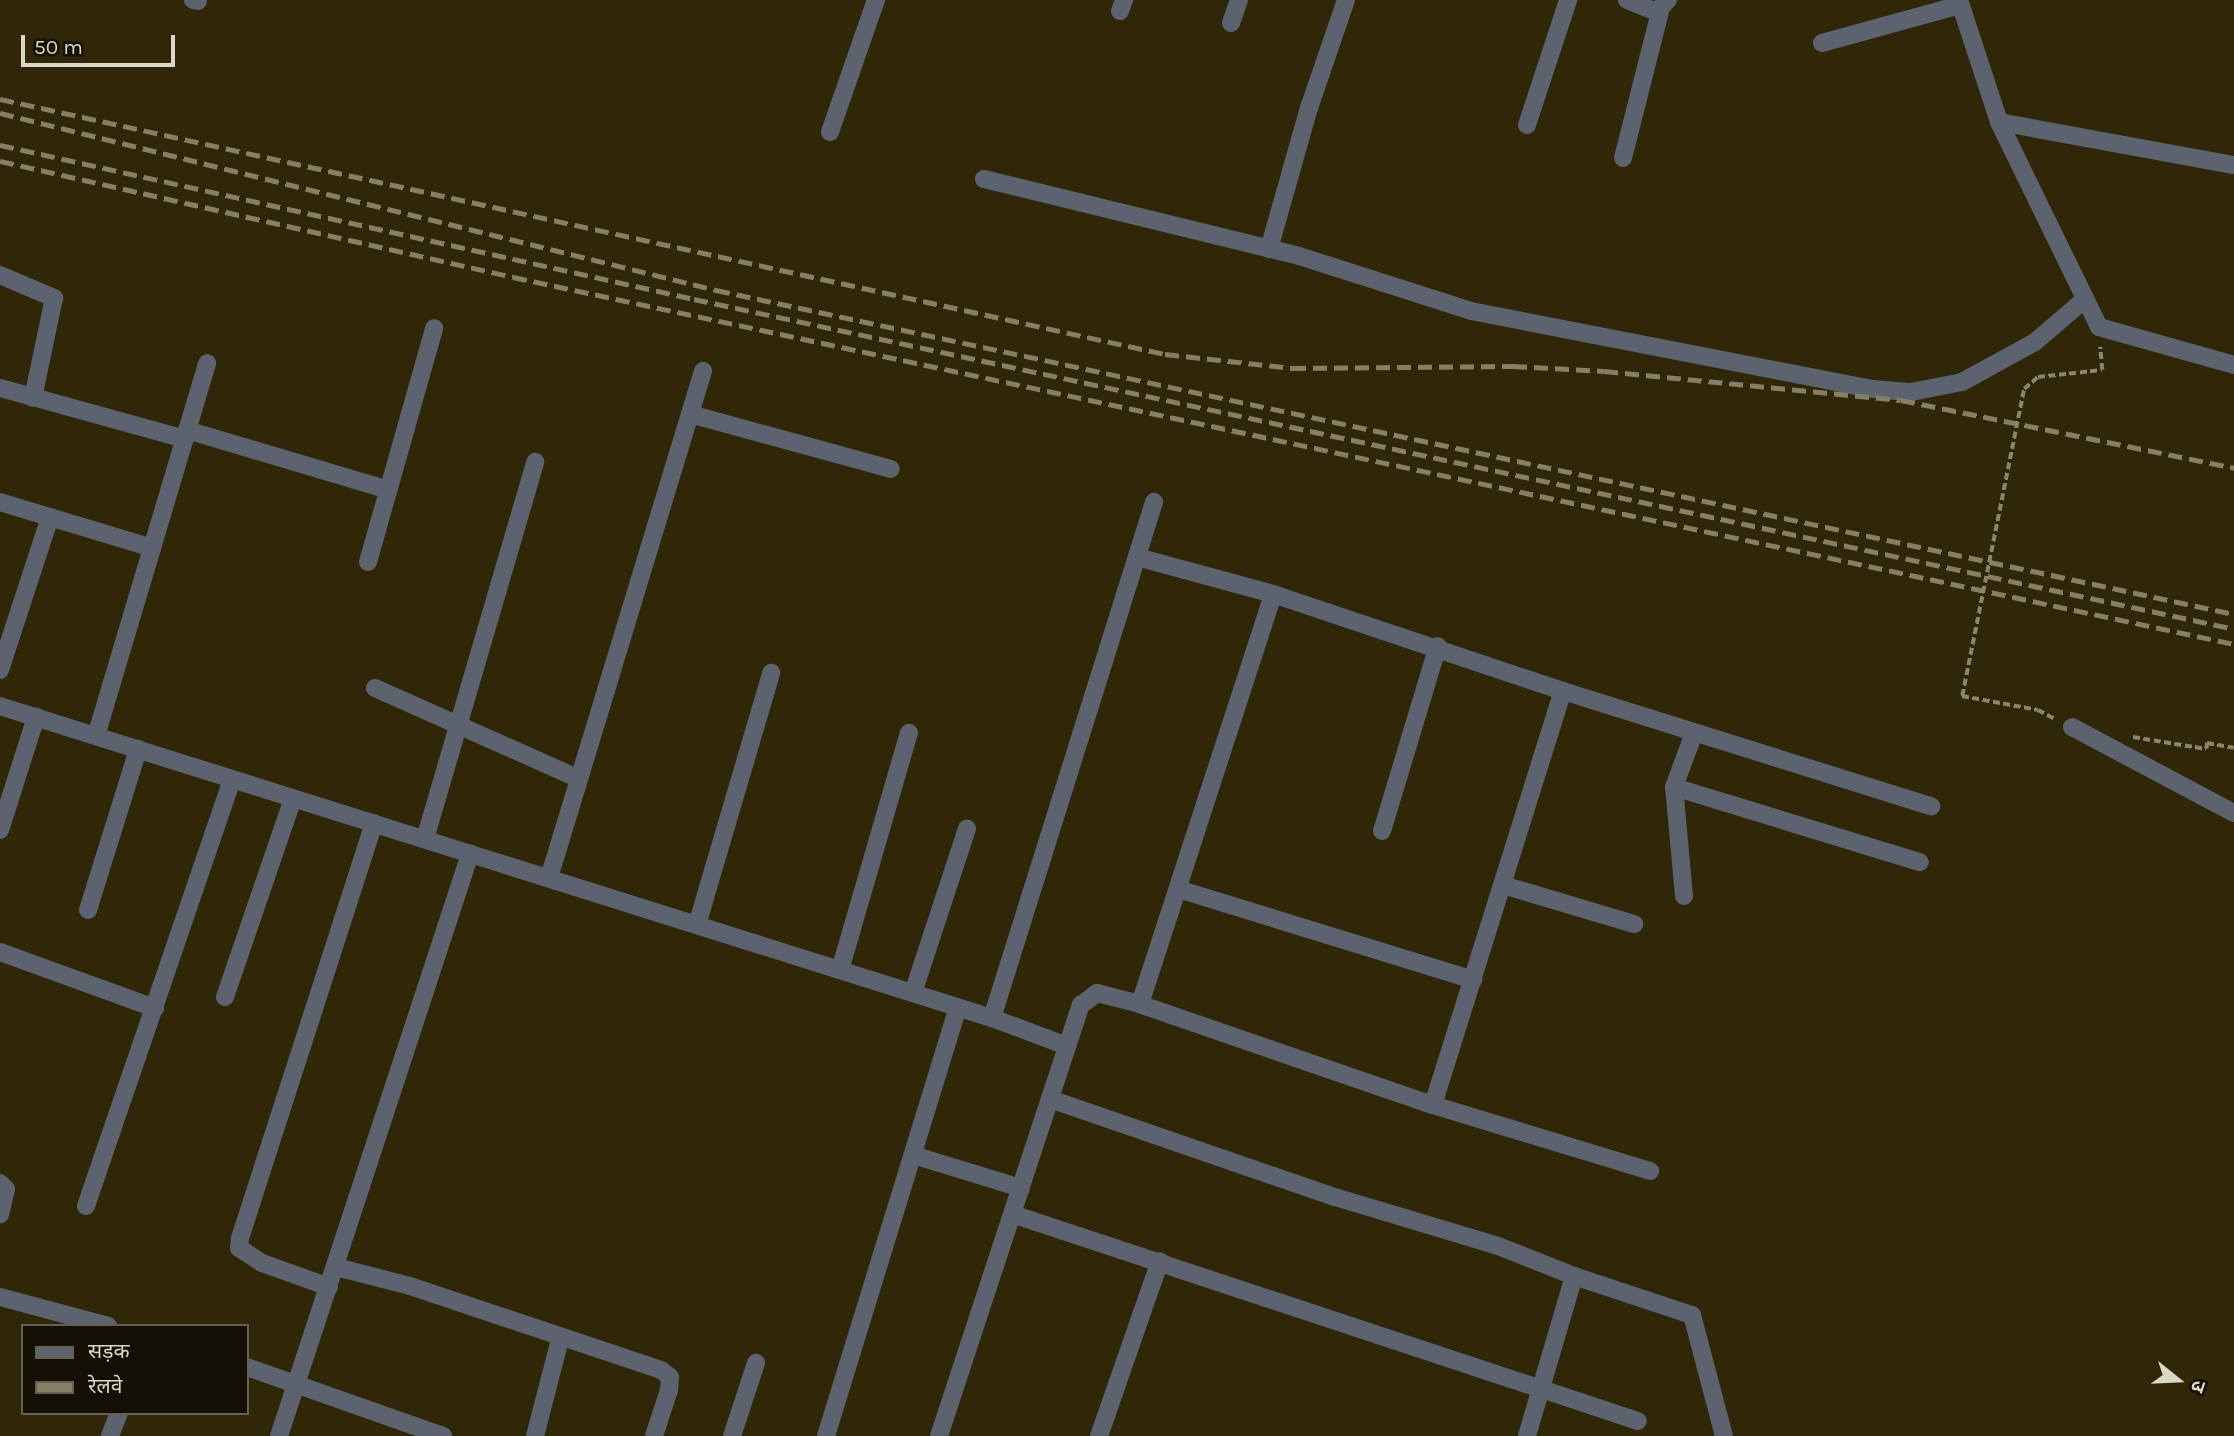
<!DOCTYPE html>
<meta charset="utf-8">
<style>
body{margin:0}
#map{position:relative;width:2234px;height:1436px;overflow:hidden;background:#2f2708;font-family:Karla,"Noto Sans Devanagari",sans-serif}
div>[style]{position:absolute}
.path>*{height:3.5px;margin-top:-1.75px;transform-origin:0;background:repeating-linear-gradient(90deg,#8b856d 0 7px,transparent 0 10.5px)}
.street>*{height:18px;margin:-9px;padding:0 9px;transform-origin:9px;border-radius:9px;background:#5c636f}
.rail>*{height:5px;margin-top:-2.5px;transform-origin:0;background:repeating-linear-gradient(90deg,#857f66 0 14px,transparent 0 21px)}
.path-bridge>*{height:3.5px;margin-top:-1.75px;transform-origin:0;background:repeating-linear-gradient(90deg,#8b856d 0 7px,transparent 0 10.5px)}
span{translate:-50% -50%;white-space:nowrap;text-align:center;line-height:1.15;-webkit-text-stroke:6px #141005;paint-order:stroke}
.legend{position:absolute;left:21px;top:1324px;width:228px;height:91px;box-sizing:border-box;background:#141005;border:2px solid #646052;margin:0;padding:9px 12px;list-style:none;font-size:21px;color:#dbd7c5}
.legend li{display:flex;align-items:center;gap:14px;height:35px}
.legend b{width:35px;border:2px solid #646052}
.north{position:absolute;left:2143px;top:1345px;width:70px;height:70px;-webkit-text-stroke:5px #141005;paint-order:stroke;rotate:108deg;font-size:19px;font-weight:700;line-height:28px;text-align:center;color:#dbd7c5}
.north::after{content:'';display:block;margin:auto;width:24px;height:32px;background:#dbd7c5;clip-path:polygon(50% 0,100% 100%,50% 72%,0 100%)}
.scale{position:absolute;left:21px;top:35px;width:154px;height:32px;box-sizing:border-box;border:4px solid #dbd7c5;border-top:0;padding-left:9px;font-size:21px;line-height:24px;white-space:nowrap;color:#dbd7c5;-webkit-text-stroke:5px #141005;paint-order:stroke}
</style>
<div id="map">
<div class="path">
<i style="left:2024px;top:389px;width:18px;rotate:-41deg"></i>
<i style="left:2038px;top:377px;width:64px;rotate:-6.2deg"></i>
<i style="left:2102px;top:370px;width:23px;rotate:-95deg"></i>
<i style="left:1962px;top:696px;width:77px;rotate:10.4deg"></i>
<i style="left:2038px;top:710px;width:21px;rotate:28deg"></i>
<i style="left:2133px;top:737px;width:74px;rotate:9.3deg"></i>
<i style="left:2206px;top:749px;width:6px;rotate:-81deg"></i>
<i style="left:2207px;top:743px;width:27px;rotate:10deg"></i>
</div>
<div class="street">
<i style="left:193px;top:0;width:5px;rotate:11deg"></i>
<i style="left:1627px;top:0;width:31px;rotate:22deg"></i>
<i style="left:1656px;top:12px;width:17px;rotate:-45deg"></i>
<i style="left:1959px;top:0;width:128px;rotate:71.8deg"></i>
<i style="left:1999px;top:122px;width:228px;rotate:64deg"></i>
<i style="left:2099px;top:327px;width:140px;rotate:15.7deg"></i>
<i style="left:1120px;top:11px;width:12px;rotate:-70deg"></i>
<i style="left:1231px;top:23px;width:24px;rotate:-71deg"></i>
<i style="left:1822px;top:43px;width:143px;rotate:-15.4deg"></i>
<i style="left:1999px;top:122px;width:239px;rotate:10.4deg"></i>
<i style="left:1527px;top:125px;width:132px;rotate:-71.8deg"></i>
<i style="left:830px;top:132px;width:140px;rotate:-70.8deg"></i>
<i style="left:1623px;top:158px;width:151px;rotate:-75.8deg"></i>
<i style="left:984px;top:179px;width:324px;rotate:13.7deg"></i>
<i style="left:1299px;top:256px;width:181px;rotate:17.7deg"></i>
<i style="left:1471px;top:311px;width:409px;rotate:11deg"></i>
<i style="left:1873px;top:389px;width:38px;rotate:5deg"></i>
<i style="left:1911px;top:392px;width:52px;rotate:-11.1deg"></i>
<i style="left:1962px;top:382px;width:83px;rotate:-28.7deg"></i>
<i style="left:2035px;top:342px;width:66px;rotate:-40.7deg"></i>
<i style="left:1269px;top:249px;width:147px;rotate:-74.2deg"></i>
<i style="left:1309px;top:108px;width:114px;rotate:-71.1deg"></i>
<i style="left:0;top:275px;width:59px;rotate:23.1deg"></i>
<i style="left:54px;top:298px;width:102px;rotate:101.9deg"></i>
<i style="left:0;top:388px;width:192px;rotate:15.4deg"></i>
<i style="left:690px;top:414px;width:208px;rotate:15.3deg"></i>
<i style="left:187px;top:430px;width:210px;rotate:16.6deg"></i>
<i style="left:0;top:502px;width:159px;rotate:16.8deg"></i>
<i style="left:1137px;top:557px;width:141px;rotate:15.2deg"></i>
<i style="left:1273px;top:594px;width:306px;rotate:18.5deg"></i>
<i style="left:1563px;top:691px;width:386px;rotate:17.4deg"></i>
<i style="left:368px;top:562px;width:243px;rotate:-74.2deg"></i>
<i style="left:0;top:670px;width:161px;rotate:-71.9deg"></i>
<i style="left:375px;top:688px;width:223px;rotate:24deg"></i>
<i style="left:0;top:706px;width:1040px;rotate:17.46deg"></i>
<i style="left:992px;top:1018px;width:541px;rotate:-72.57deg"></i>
<i style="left:2072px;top:727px;width:183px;rotate:28deg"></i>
<i style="left:96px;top:736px;width:389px;rotate:-73.4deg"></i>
<i style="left:1674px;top:787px;width:257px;rotate:17deg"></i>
<i style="left:0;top:830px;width:119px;rotate:-72.3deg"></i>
<i style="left:1382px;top:831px;width:193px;rotate:-73.2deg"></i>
<i style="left:425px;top:839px;width:393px;rotate:-73.7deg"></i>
<i style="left:549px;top:878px;width:530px;rotate:-73.1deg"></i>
<i style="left:1503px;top:885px;width:137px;rotate:16.6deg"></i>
<i style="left:1178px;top:889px;width:309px;rotate:17.1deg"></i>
<i style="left:1684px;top:896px;width:109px;rotate:-95.2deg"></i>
<i style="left:1674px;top:787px;width:58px;rotate:-69.7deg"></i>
<i style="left:88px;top:910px;width:169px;rotate:-72.7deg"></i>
<i style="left:697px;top:925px;width:263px;rotate:-73.6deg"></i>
<i style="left:0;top:952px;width:165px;rotate:19.9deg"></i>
<i style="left:840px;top:970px;width:247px;rotate:-73.8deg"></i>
<i style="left:913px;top:993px;width:173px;rotate:-71.8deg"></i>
<i style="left:225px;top:997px;width:210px;rotate:-71.1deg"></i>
<i style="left:1139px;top:1004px;width:311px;rotate:19deg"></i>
<i style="left:1433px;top:1105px;width:227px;rotate:16.9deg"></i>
<i style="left:992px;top:1018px;width:80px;rotate:20.5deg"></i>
<i style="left:1050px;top:1099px;width:301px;rotate:19deg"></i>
<i style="left:1335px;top:1197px;width:170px;rotate:16.7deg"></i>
<i style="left:1498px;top:1246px;width:82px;rotate:21.5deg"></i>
<i style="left:1574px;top:1276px;width:167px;rotate:106.4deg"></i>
<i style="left:1433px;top:1105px;width:434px;rotate:-72.6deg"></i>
<i style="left:913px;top:1155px;width:113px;rotate:17deg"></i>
<i style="left:0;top:1183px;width:8px;rotate:45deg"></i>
<i style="left:6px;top:1189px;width:26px;rotate:103deg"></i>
<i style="left:86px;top:1206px;width:451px;rotate:-71.1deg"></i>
<i style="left:1012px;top:1214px;width:659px;rotate:18.3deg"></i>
<i style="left:336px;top:1267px;width:76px;rotate:14.4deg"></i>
<i style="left:410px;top:1286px;width:265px;rotate:18.5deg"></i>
<i style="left:661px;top:1370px;width:11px;rotate:38deg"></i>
<i style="left:670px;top:1377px;width:13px;rotate:94deg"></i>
<i style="left:669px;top:1390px;width:48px;rotate:108.1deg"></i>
<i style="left:1574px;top:1276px;width:124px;rotate:18.3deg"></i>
<i style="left:1692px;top:1315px;width:125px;rotate:75.2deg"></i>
<i style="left:329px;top:1287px;width:71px;rotate:-160.3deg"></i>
<i style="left:262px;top:1263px;width:27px;rotate:-147deg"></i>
<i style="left:239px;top:1248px;width:10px;rotate:-84deg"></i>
<i style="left:240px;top:1238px;width:436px;rotate:-72.1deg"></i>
<i style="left:0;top:1297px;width:112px;rotate:15deg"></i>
<i style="left:247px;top:1367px;width:208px;rotate:19.4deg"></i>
<i style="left:110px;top:1436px;width:25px;rotate:-69deg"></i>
<i style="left:279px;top:1436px;width:613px;rotate:-71.83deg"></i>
<i style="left:535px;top:1436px;width:100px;rotate:-75.5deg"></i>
<i style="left:732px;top:1436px;width:77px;rotate:-71.8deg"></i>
<i style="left:826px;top:1436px;width:448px;rotate:-72.9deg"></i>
<i style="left:939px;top:1436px;width:454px;rotate:-71.8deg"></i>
<i style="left:1081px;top:1005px;width:20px;rotate:-37deg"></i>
<i style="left:1097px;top:993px;width:44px;rotate:14.3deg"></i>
<i style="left:1140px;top:1004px;width:431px;rotate:-72deg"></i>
<i style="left:1099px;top:1436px;width:185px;rotate:-70.8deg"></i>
</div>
<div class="rail">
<i style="left:0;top:99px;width:1193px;rotate:12.35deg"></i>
<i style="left:1165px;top:354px;width:128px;rotate:6.3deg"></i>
<i style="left:1292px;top:368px;width:221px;rotate:-0.5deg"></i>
<i style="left:1513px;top:366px;width:91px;rotate:3.1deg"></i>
<i style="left:1604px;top:371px;width:298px;rotate:5.6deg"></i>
<i style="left:1901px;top:400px;width:340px;rotate:11.5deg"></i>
<i style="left:0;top:113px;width:738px;rotate:13.89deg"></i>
<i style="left:716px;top:290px;width:1552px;rotate:12.05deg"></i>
<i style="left:0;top:145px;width:711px;rotate:12.51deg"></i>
<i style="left:694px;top:299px;width:1575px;rotate:12.09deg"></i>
<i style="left:0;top:161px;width:526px;rotate:12.74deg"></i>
<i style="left:513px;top:277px;width:1760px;rotate:12.04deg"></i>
</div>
<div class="path-bridge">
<i style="left:1962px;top:696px;width:313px;rotate:-78.6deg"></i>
</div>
<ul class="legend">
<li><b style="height:9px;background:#5c636f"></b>सड़क</li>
<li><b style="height:9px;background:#857f66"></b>रेलवे</li>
</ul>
<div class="north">उ</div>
<div class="scale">50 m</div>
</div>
